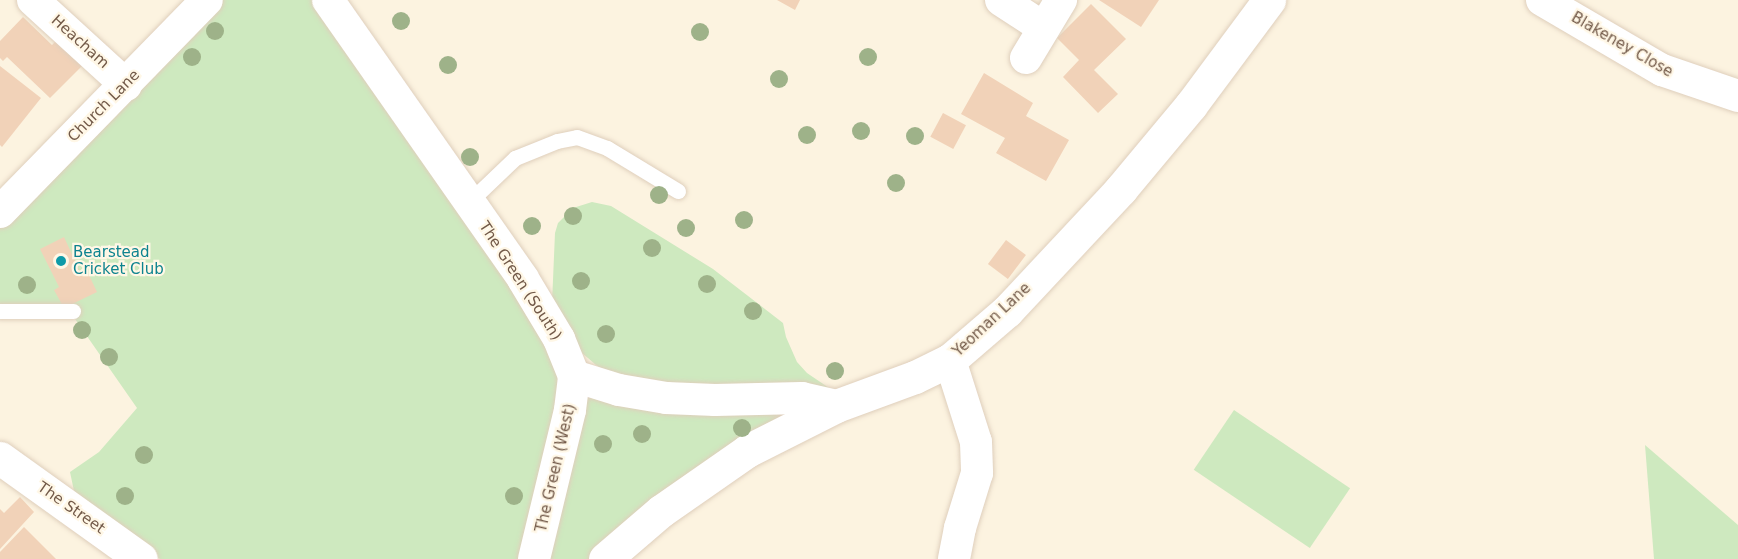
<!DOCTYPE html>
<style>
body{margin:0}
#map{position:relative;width:1738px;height:559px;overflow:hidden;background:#fcf3e0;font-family:"DejaVu Sans",sans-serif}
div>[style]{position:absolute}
.green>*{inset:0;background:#cee9bf;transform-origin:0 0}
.building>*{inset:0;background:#f1d2b8;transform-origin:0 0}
.roads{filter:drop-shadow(0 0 2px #dfcfbc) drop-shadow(0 0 2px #dfcfbc)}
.service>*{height:15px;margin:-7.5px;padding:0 7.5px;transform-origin:7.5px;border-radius:7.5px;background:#fff}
.minor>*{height:32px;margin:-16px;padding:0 16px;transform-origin:16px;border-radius:16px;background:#fff}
.tertiary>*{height:33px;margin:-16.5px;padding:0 16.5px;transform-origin:16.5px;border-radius:16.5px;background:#fff}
.trees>*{width:18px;height:18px;margin:-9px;border-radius:50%;background:#9eb289}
.dots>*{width:16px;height:16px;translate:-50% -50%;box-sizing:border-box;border:3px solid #fff7e6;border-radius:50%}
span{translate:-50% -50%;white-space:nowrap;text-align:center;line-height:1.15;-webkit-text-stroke:4.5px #fff7e6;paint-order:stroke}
.street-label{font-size:15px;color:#725948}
.culture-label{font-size:15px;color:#0d838f}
.left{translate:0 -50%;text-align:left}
</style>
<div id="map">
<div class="green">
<i style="clip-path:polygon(216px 0,313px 0,540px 327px,557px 374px,558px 388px,523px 559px,160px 559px,74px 491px,70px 472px,99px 452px,137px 408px,75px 319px,73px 311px,0 304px,0 227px)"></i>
<i style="clip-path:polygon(592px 202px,611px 206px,713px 269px,783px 323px,786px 337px,797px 362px,807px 373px,832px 390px,673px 391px,612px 376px,596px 365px,581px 352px,552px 303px,555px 233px,558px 223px,573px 208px)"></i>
<i style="clip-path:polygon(590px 395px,791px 409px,589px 559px,543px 559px,585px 399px)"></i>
<i style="left:1234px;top:410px;width:140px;height:72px;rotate:34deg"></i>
<i style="clip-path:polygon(1645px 445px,1738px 525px,1738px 559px,1654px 559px)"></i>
</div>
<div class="building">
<i style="clip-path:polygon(777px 0,800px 0,795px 10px)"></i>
<i style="clip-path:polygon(1099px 0,1159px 0,1141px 27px)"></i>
<i style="clip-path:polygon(1091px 4px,1126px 39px,1094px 70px,1118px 94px,1098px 113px,1063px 77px,1079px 60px,1057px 38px)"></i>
<i style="clip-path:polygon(23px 17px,52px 45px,58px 39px,84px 64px,50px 98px,7px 57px,3px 61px,0 58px,0 41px)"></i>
<i style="clip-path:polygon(0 66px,41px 98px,2px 147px,0 145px)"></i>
<i style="clip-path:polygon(984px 73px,1033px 103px,1026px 116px,1069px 140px,1046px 181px,996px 153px,1005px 138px,961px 114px)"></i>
<i style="left:943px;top:113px;width:26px;height:27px;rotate:28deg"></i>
<i style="clip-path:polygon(64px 237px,82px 276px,88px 273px,97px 292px,64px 308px,54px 290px,59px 287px,40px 249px)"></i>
<i style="left:1006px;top:240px;width:25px;height:30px;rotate:37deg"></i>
<i style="clip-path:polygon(20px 497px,34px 512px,0 549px,0 509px,4px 513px)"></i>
<i style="clip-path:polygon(24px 527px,56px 559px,0 559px,0 552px)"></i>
</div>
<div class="roads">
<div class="service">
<i style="left:469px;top:202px;width:64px;rotate:-43.7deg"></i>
<i style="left:515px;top:158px;width:45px;rotate:-22deg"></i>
<i style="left:557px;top:141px;width:20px;rotate:-11deg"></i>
<i style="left:577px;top:137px;width:32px;rotate:20deg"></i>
<i style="left:607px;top:148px;width:83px;rotate:31.2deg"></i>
<i style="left:0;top:311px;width:73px"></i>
</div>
<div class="minor">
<i style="left:33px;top:0;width:126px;rotate:42.4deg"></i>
<i style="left:328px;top:0;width:340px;rotate:55deg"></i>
<i style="left:523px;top:279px;width:70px;rotate:59deg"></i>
<i style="left:559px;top:339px;width:40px;rotate:68deg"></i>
<i style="left:574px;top:376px;width:47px;rotate:17.3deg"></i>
<i style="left:619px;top:390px;width:48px;rotate:9.7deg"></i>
<i style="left:666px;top:398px;width:49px;rotate:2.3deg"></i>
<i style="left:715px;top:400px;width:87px;rotate:-1.3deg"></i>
<i style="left:802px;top:398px;width:35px;rotate:13deg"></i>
<i style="left:1001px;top:0;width:51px;rotate:33.1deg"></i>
<i style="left:1542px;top:0;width:139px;rotate:30.3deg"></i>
<i style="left:1662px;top:70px;width:80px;rotate:18.9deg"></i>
<i style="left:1026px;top:58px;width:68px;rotate:-58.9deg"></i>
<i style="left:0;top:212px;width:296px;rotate:-45.7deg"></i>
<i style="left:950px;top:360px;width:86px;rotate:72.4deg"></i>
<i style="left:976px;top:442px;width:31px;rotate:88deg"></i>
<i style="left:977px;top:473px;width:58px;rotate:107.2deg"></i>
<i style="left:960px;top:528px;width:32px;rotate:101deg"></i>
<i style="left:534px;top:559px;width:153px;rotate:-76.4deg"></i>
<i style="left:570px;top:410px;width:34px;rotate:-83deg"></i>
</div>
<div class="tertiary">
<i style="left:0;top:458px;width:173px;rotate:35.6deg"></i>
<i style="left:605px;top:559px;width:74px;rotate:-40.6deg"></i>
<i style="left:661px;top:511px;width:105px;rotate:-34.9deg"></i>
<i style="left:747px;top:451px;width:100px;rotate:-26.8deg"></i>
<i style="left:836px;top:406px;width:84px;rotate:-20.2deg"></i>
<i style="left:915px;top:377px;width:39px;rotate:-26deg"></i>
<i style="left:950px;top:360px;width:75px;rotate:-40.7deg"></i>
<i style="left:1007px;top:311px;width:167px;rotate:-46.9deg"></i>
<i style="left:1121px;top:189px;width:109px;rotate:-50.2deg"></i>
<i style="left:1191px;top:105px;width:131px;rotate:-53.4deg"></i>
</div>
</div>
<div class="trees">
<i style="left:401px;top:21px"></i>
<i style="left:215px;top:31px"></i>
<i style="left:700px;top:32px"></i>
<i style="left:192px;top:57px"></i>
<i style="left:868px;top:57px"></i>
<i style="left:448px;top:65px"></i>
<i style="left:779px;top:79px"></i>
<i style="left:861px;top:131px"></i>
<i style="left:807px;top:135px"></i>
<i style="left:915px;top:136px"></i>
<i style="left:470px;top:157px"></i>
<i style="left:896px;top:183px"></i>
<i style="left:659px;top:195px"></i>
<i style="left:573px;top:216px"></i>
<i style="left:744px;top:220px"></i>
<i style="left:532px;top:226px"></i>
<i style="left:686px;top:228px"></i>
<i style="left:652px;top:248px"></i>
<i style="left:581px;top:281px"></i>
<i style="left:707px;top:284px"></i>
<i style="left:27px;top:285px"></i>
<i style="left:753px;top:311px"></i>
<i style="left:82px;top:330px"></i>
<i style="left:606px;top:334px"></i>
<i style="left:109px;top:357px"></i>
<i style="left:835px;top:371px"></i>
<i style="left:742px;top:428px"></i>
<i style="left:642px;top:434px"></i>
<i style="left:603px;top:444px"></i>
<i style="left:144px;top:455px"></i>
<i style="left:125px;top:496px"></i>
<i style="left:514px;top:496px"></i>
</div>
<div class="dots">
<i style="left:61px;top:261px;background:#0f9aa8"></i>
</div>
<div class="street-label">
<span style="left:80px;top:42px;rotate:42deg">Heacham</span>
<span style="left:1622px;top:45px;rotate:30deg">Blakeney Close</span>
<span style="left:104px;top:106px;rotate:-45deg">Church Lane</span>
<span style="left:520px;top:281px;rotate:57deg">The Green (South)</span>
<span style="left:992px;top:320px;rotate:-43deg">Yeoman Lane</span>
<span style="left:556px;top:468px;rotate:-77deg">The Green (West)</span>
<span style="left:71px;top:508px;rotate:35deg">The Street</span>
</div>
<div class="culture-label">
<span class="left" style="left:73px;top:261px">Bearstead<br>Cricket Club</span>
</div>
</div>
